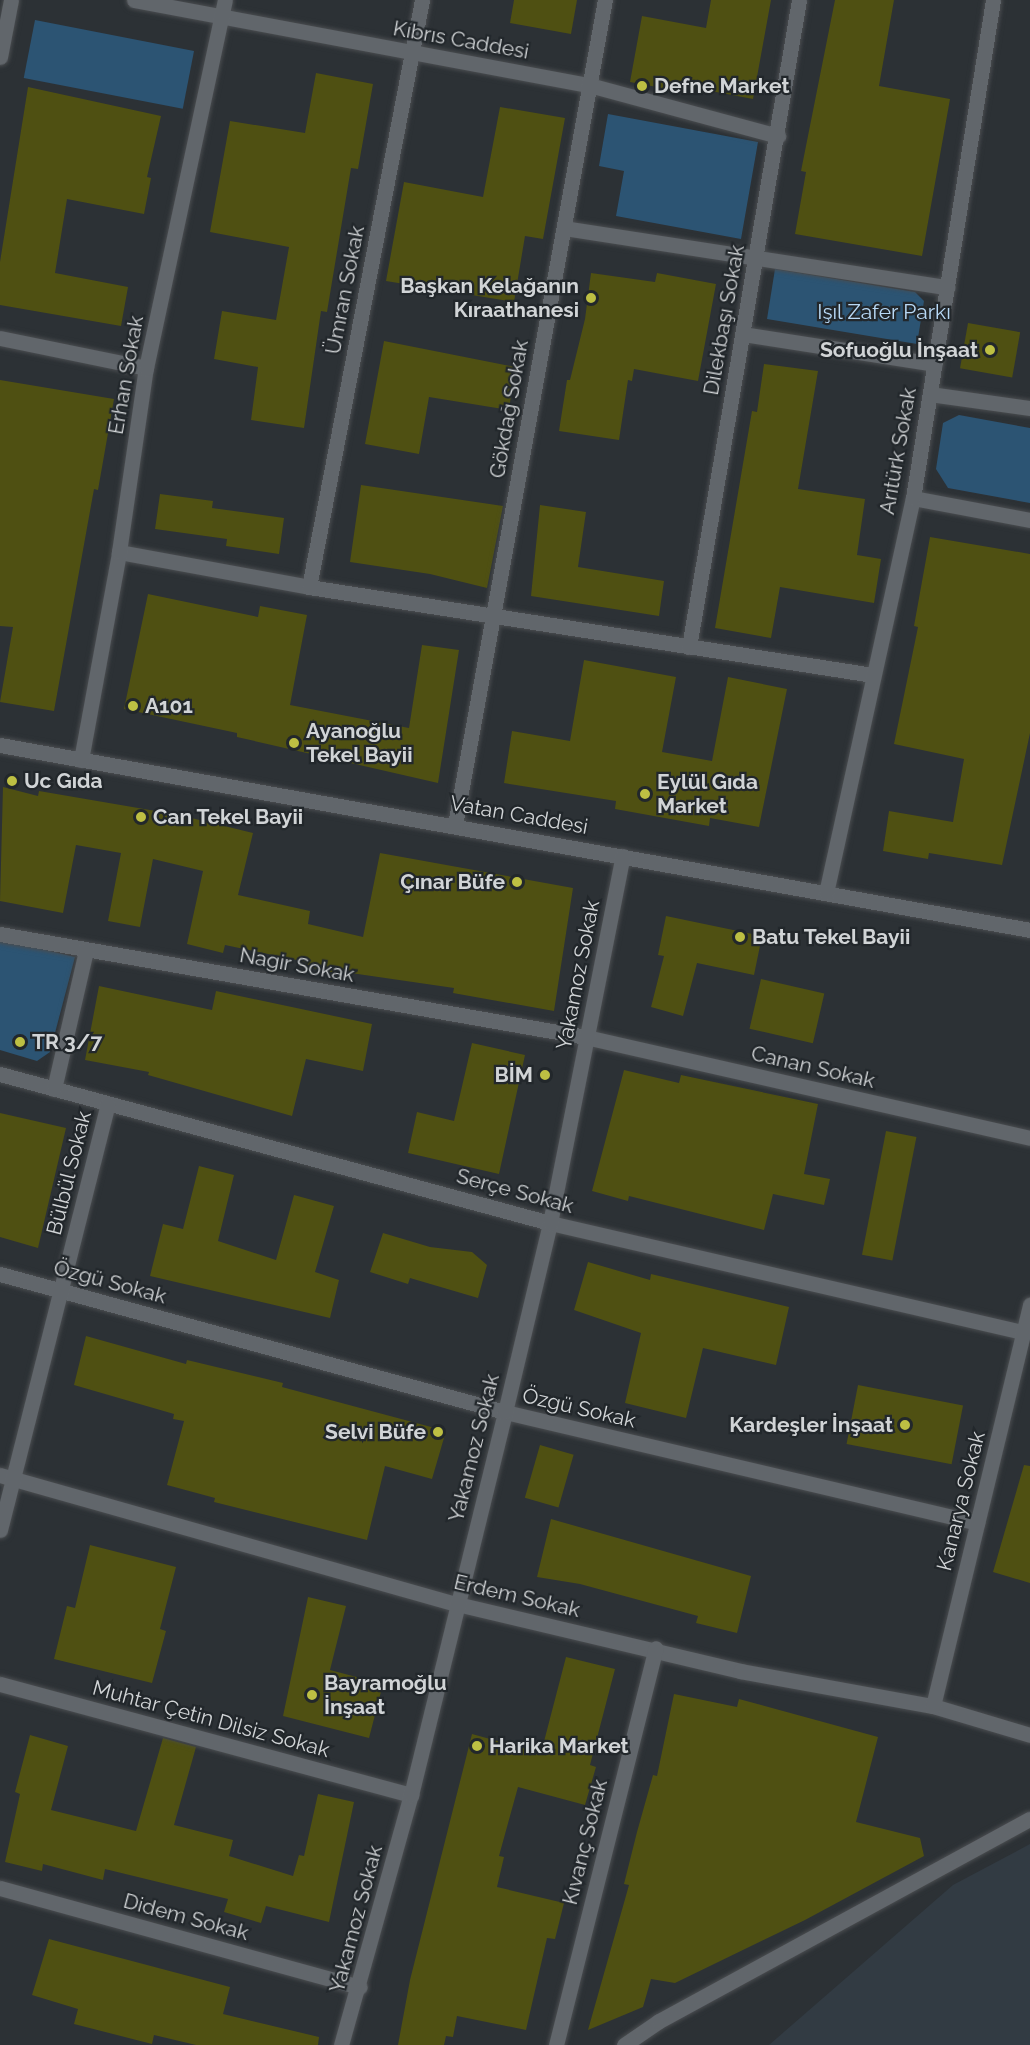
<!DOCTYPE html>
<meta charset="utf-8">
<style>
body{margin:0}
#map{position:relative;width:1030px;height:2045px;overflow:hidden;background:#2c3135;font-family:Raleway,sans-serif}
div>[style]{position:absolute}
.built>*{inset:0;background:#323b43}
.green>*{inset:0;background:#2c5473;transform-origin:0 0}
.building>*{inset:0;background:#4f5012;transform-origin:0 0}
.roads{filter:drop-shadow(0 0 2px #4a4d50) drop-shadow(0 0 2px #4a4d50)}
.minor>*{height:15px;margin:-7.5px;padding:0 7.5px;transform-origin:7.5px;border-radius:7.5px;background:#61666b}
.dots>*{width:16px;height:16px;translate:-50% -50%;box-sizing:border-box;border:3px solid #22272b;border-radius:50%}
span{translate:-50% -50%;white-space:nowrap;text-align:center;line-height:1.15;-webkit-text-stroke:4.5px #22272b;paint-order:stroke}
.street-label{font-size:21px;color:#d1d4d6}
.poi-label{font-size:21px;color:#d1d4d6;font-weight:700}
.left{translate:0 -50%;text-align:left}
.right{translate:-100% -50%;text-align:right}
.park-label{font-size:21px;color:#b8d9f6}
</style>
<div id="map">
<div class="built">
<i style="clip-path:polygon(1030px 1844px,1030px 2045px,769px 2045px,953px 1885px)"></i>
</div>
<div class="green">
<i style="left:35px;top:20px;width:162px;height:59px;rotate:11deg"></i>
<i style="clip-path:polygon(608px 114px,758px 142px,741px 239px,616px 216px,624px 171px,599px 166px)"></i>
<i style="clip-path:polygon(775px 269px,915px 292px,924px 301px,917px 344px,767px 319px)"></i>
<i style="clip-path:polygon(959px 415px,1030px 428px,1030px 503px,948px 488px,936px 469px,943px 423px)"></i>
<i style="clip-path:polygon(0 939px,75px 957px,50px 1052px,37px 1061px,0 1050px)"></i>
</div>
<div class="building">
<i style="clip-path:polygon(514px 0,577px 0,571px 34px,510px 23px)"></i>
<i style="clip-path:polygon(711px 0,771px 0,753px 99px,674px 84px,673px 90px,630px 82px,642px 16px,706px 28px)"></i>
<i style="clip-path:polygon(835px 0,894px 0,879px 86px,950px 99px,922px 256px,795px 234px,806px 172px,801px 171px)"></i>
<i style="clip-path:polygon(316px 73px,373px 84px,358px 169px,351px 168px,327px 312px,321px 311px,304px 428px,251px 420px,258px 367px,214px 359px,222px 311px,276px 320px,289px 247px,210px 232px,230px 121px,305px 133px)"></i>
<i style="clip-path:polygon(28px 87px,161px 116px,147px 177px,151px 178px,144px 214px,67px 199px,55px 273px,128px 287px,121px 326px,0 305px,0 262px)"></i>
<i style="clip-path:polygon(500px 107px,565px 118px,543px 239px,525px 236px,514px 302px,386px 281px,404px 182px,483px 197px)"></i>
<i style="clip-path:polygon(591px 273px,655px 282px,657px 273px,716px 284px,698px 381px,634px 369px,632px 381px,628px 380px,619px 440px,559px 431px,567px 380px,570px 380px,585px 319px)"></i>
<i style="left:968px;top:323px;width:53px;height:46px;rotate:10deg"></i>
<i style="clip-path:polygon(384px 341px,515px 367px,509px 410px,429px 397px,419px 454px,365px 444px)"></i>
<i style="clip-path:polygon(764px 364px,818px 371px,798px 489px,865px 499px,857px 555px,881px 559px,874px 603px,780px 587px,771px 638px,715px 628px,752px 411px,757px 412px)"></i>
<i style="clip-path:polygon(0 380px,114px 399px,98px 490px,94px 489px,54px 711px,0 702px,13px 627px,0 626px)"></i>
<i style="clip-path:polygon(361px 485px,503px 506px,487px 588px,430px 574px,350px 562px)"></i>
<i style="clip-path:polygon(160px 494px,213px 501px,212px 508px,284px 518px,279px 554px,226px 546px,227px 539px,155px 529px)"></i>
<i style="clip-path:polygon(540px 505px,586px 512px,578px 567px,664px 581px,659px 616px,531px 596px)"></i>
<i style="clip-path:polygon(930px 537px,1030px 554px,1030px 733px,1002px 865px,929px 853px,928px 859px,883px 851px,889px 811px,953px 822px,964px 759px,894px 744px,918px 627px,914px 626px)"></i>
<i style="clip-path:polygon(148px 594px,258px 617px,260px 606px,307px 615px,290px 705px,409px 728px,422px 645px,459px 650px,438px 783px,237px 737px,237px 733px,124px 709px)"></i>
<i style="clip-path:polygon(584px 660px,676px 677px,662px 752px,712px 761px,728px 677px,787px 689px,759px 827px,710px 818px,709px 826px,615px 809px,616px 801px,504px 783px,512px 731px,570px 741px)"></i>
<i style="clip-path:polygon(3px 787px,38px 796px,39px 791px,179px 815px,253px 833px,238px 895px,310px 911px,308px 924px,363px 937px,380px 853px,573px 888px,554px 1011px,453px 993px,454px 988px,344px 972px,343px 975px,305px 966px,306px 962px,225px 945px,223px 953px,187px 944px,203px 871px,153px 859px,140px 927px,108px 921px,121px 853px,76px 845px,63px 913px,0 901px)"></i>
<i style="clip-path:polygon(666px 916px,762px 936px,754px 975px,697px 963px,683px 1016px,651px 1007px,664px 956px,658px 955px)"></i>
<i style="left:761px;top:979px;width:65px;height:51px;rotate:13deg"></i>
<i style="clip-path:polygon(99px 986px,212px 1010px,216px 991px,372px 1024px,363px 1071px,306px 1059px,292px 1116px,148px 1075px,149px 1072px,85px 1060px)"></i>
<i style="clip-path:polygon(472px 1043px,525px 1055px,499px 1174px,408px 1153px,417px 1112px,454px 1121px)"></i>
<i style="clip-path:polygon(624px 1070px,679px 1083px,681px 1075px,818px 1104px,804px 1174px,830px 1179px,824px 1205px,773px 1194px,764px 1230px,629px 1196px,628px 1201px,592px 1191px)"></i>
<i style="clip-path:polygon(0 1113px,66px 1128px,38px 1248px,0 1237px)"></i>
<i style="left:886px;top:1131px;width:31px;height:126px;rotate:11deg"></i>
<i style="clip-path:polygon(199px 1166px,234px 1175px,218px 1241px,276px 1260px,294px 1195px,334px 1206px,315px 1272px,339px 1280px,330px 1318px,150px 1276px,163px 1224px,183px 1229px)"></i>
<i style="clip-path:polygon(383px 1233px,430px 1247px,472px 1252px,487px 1265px,478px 1298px,410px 1278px,408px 1284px,370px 1272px)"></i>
<i style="clip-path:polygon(588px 1262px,650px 1280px,651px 1274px,789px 1307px,776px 1365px,703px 1348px,686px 1418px,625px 1403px,641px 1333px,574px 1310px)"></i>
<i style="clip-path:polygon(86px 1336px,186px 1364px,187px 1360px,283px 1383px,282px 1387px,446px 1431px,432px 1479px,385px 1466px,367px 1540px,214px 1502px,215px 1498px,167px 1485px,184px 1421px,173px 1419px,174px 1414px,74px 1385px)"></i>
<i style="left:858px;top:1385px;width:107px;height:60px;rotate:11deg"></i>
<i style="left:540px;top:1445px;width:35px;height:55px;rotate:16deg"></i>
<i style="clip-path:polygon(1024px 1465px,1030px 1466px,1030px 1583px,993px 1572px)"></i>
<i style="clip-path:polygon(551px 1519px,751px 1576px,737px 1633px,696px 1623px,698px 1616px,580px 1584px,537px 1577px)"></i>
<i style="clip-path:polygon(90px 1545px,176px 1567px,160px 1629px,166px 1631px,152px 1683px,54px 1659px,67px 1606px,75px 1608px)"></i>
<i style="clip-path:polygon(308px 1597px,346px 1606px,330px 1670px,383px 1684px,369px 1738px,283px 1716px)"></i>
<i style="clip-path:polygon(566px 1657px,615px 1669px,590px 1765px,596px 1767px,585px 1805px,518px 1787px,499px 1856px,504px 1857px,497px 1887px,564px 1903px,555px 1939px,547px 1938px,526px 2030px,457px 2016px,453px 2037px,446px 2036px,444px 2045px,398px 2045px,410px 1980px,472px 1734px,541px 1753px)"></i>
<i style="clip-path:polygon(674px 1694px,737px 1707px,739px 1699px,878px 1737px,856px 1822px,920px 1838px,924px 1856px,805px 1920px,675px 1983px,651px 1979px,643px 2007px,588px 2030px,629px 1885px,624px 1884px,637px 1832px,653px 1775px,657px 1776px)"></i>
<i style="clip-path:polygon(30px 1735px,68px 1746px,51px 1810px,136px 1831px,163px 1738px,196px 1747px,174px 1825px,233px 1840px,229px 1856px,293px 1876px,299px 1855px,304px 1856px,318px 1794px,354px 1802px,329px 1922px,266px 1906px,261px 1923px,224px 1912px,228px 1899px,105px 1869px,103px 1880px,43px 1864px,42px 1871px,5px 1862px,20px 1794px,15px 1792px)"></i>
<i style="clip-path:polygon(49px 1939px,230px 1987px,223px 2014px,319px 2037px,318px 2045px,196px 2045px,154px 2035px,152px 2044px,74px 2024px,78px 2009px,32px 1995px)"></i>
</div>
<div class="roads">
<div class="minor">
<i style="left:134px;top:0;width:463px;rotate:10.6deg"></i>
<i style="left:589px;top:85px;width:196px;rotate:15.1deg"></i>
<i style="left:0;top:57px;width:58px;rotate:-79.1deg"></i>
<i style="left:564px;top:228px;width:388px;rotate:8.8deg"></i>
<i style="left:743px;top:334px;width:194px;rotate:8.9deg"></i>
<i style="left:0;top:338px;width:149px;rotate:11.6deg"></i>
<i style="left:930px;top:394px;width:101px;rotate:8deg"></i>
<i style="left:913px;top:498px;width:119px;rotate:10.6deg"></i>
<i style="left:119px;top:552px;width:193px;rotate:10.4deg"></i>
<i style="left:309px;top:587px;width:571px;rotate:8.87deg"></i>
<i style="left:309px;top:587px;width:598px;rotate:-79.1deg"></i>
<i style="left:689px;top:647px;width:656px;rotate:-80.35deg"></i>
<i style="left:0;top:745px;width:1046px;rotate:10.18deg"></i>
<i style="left:81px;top:760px;width:211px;rotate:-79.6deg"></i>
<i style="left:119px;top:552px;width:186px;rotate:-81.7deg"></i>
<i style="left:146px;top:368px;width:376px;rotate:-77.9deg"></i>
<i style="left:455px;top:825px;width:839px;rotate:-79.7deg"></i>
<i style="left:826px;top:893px;width:404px;rotate:-77.6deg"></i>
<i style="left:913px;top:498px;width:504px;rotate:-80.87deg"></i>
<i style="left:0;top:934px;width:595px;rotate:9.97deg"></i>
<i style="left:586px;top:1037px;width:455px;rotate:12.8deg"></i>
<i style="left:0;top:1074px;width:570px;rotate:15.16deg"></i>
<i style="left:550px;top:1223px;width:486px;rotate:13deg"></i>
<i style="left:54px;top:1089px;width:143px;rotate:-77deg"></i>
<i style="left:0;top:1274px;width:524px;rotate:15.28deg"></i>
<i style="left:505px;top:1412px;width:485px;rotate:13.2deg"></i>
<i style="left:0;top:1475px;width:475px;rotate:15.8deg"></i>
<i style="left:457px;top:1604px;width:291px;rotate:13.3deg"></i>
<i style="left:740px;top:1671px;width:196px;rotate:10.3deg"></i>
<i style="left:933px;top:1706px;width:101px;rotate:16.6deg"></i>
<i style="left:0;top:1530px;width:439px;rotate:-75.8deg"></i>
<i style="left:0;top:1684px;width:426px;rotate:15.1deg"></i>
<i style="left:933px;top:1706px;width:413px;rotate:-76.4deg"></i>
<i style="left:0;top:1888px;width:373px;rotate:15.4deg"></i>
<i style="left:341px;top:2045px;width:260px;rotate:-74.4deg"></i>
<i style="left:411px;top:1795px;width:394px;rotate:-76.2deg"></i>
<i style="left:505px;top:1412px;width:194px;rotate:-76.6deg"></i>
<i style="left:550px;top:1223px;width:374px;rotate:-78.8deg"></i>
<i style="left:556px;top:2045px;width:409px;rotate:-75.9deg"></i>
<i style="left:624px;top:2045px;width:42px;rotate:-34.4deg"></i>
<i style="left:659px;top:2021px;width:422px;rotate:-28.6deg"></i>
</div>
</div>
<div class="dots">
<i style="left:642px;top:86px;background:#bdbf43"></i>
<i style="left:591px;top:298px;background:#bdbf43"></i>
<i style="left:990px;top:350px;background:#bdbf43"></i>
<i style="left:133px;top:706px;background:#bdbf43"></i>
<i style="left:294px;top:743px;background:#bdbf43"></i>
<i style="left:12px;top:781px;background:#bdbf43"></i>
<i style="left:645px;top:794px;background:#bdbf43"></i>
<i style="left:141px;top:817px;background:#bdbf43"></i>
<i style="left:517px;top:882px;background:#bdbf43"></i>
<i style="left:740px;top:937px;background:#bdbf43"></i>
<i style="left:20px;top:1042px;background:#bdbf43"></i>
<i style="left:545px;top:1075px;background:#bdbf43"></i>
<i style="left:905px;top:1425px;background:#bdbf43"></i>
<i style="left:438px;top:1432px;background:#bdbf43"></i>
<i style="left:312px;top:1695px;background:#bdbf43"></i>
<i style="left:477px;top:1746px;background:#bdbf43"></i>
</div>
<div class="street-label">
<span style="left:461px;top:40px;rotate:10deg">Kıbrıs Caddesi</span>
<span style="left:345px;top:290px;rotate:-79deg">Ümran Sokak</span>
<span style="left:724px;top:320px;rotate:-80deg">Dilekbaşı Sokak</span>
<span style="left:126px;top:375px;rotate:-80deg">Erhan Sokak</span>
<span style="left:509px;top:409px;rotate:-80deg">Gökdağ Sokak</span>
<span style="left:898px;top:451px;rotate:-80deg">Arıtürk Sokak</span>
<span style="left:519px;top:815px;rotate:10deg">Vatan Caddesi</span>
<span style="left:297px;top:965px;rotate:10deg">Nagir Sokak</span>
<span style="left:578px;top:975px;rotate:-79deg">Yakamoz Sokak</span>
<span style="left:813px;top:1067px;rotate:13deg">Canan Sokak</span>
<span style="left:69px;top:1173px;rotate:-76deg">Bülbül Sokak</span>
<span style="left:515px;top:1191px;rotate:15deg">Serçe Sokak</span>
<span style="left:110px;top:1282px;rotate:15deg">Özgü Sokak</span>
<span style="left:579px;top:1408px;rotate:13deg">Özgü Sokak</span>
<span style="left:474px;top:1448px;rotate:-76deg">Yakamoz Sokak</span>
<span style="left:961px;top:1501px;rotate:-76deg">Kanarya Sokak</span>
<span style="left:517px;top:1596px;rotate:13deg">Erdem Sokak</span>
<span style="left:211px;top:1719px;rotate:15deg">Muhtar Çetin Dilsiz Sokak</span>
<span style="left:585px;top:1842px;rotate:-76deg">Kıvanç Sokak</span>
<span style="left:186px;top:1917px;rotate:15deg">Didem Sokak</span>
<span style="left:356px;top:1919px;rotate:-75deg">Yakamoz Sokak</span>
</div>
<div class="poi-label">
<span class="left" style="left:654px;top:86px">Defne Market</span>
<span class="right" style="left:579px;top:298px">Başkan Kelağanın<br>Kıraathanesi</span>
<span class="right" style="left:978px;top:350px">Sofuoğlu İnşaat</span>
<span class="left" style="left:145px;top:706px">A101</span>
<span class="left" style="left:306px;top:743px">Ayanoğlu<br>Tekel Bayii</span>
<span class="left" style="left:24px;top:781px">Uc Gıda</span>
<span class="left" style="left:657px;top:794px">Eylül Gıda<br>Market</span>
<span class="left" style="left:153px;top:817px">Can Tekel Bayii</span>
<span class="right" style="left:505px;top:882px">Çınar Büfe</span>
<span class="left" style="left:752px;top:937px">Batu Tekel Bayii</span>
<span class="left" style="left:32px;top:1042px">TR 3/7</span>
<span class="right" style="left:533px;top:1075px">BİM</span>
<span class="right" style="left:893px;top:1425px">Kardeşler İnşaat</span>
<span class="right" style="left:426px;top:1432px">Selvi Büfe</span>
<span class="left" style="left:324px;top:1695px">Bayramoğlu<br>İnşaat</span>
<span class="left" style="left:489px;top:1746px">Harika Market</span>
</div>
<div class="park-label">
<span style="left:884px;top:312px">Işıl Zafer Parkı</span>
</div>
</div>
